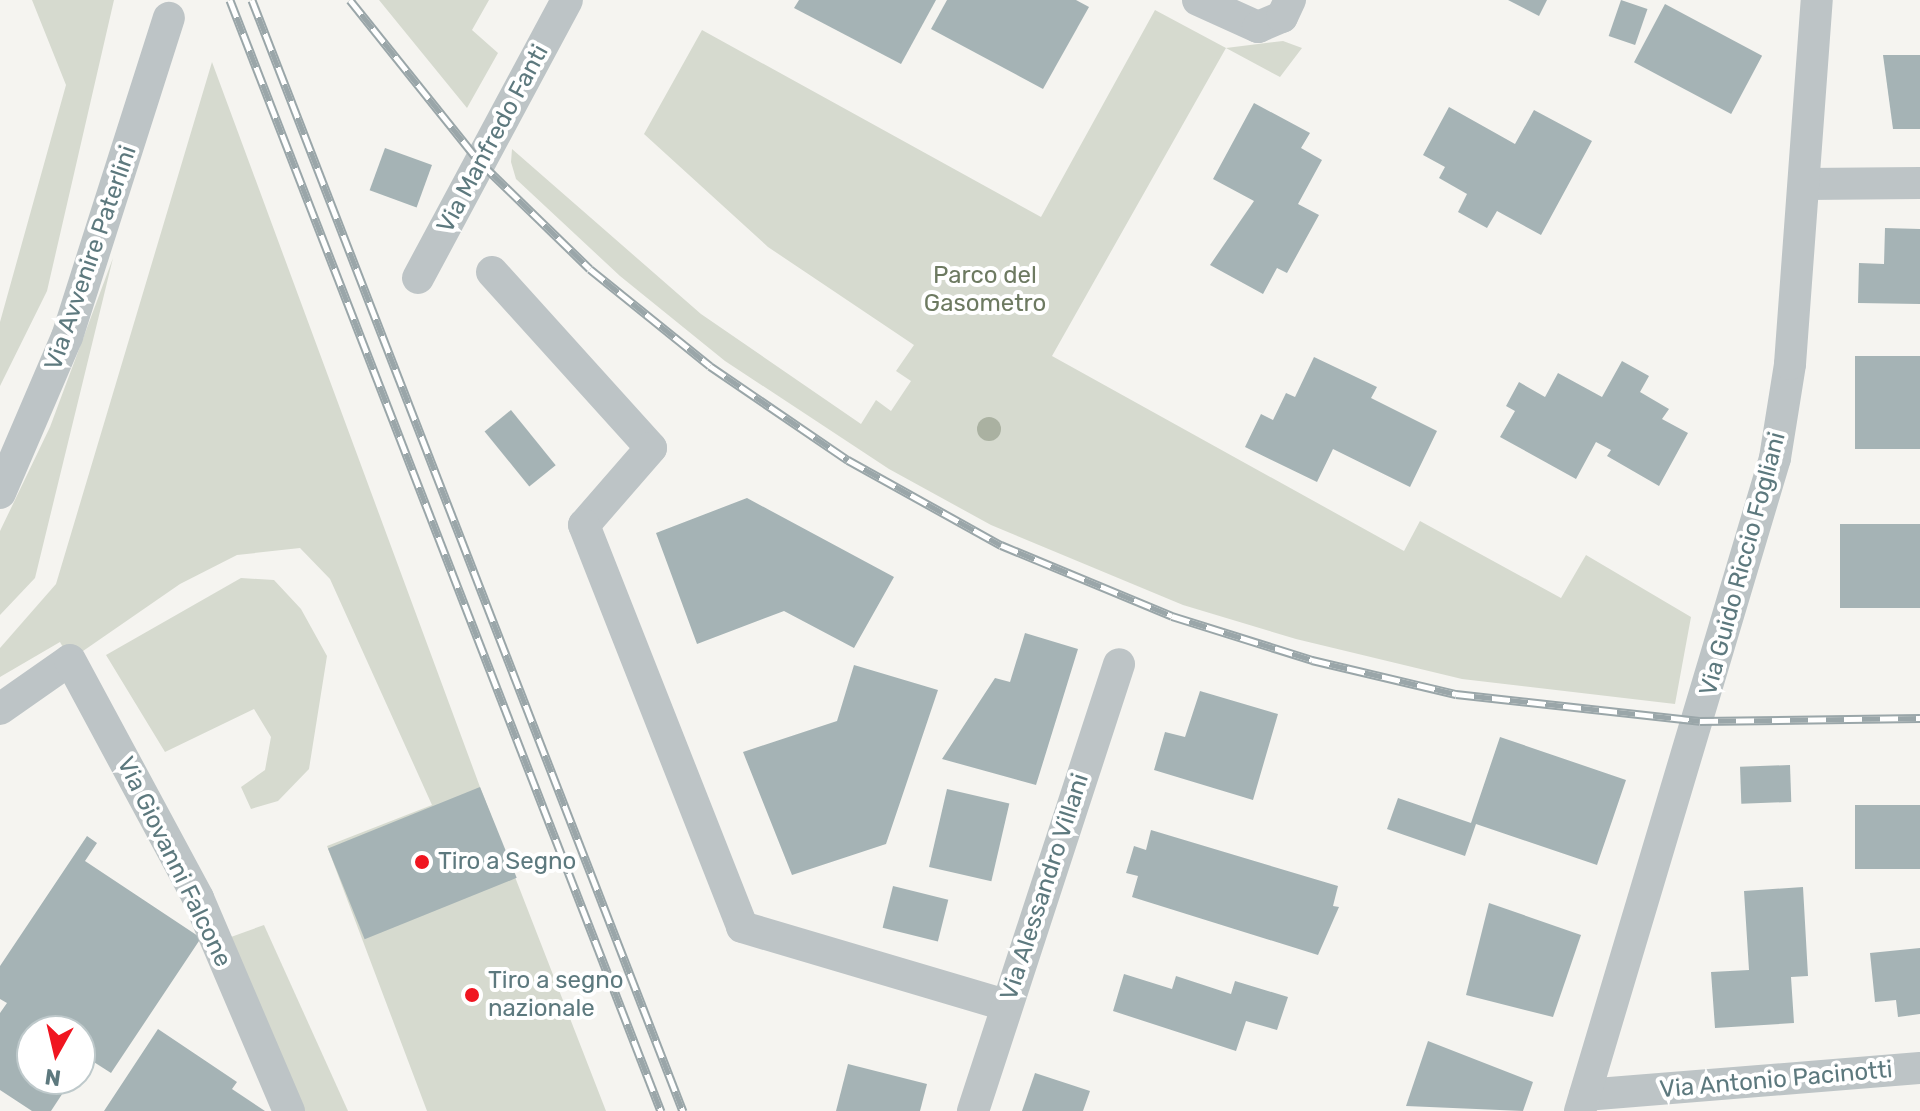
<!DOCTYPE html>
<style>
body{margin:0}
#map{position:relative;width:1920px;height:1111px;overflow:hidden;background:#f5f4f0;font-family:Rubik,sans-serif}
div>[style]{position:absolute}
.green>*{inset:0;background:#d6dacf}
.building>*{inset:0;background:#a5b3b5;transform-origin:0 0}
.street>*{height:32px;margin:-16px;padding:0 16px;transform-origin:16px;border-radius:16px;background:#bdc4c6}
.rail>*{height:9px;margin-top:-4.5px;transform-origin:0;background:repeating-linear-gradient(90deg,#fff 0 18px,#9aa6a9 0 36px);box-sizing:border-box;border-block:2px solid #9aa6a9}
.trees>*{width:24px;height:24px;margin:-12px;border-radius:50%;background:#aab1a1}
.dots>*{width:22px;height:22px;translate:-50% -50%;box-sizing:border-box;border:4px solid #fff;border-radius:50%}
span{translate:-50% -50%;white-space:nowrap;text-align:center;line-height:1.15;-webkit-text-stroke:8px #fff;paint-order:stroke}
.street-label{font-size:24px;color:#5d797e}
.park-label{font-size:24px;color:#6d7a61}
.poi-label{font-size:24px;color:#5d797e}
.left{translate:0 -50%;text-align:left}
.north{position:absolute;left:16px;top:1015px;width:80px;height:80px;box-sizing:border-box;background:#fff;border:2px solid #bec9cb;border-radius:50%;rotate:188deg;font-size:22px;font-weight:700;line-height:32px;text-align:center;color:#5d797e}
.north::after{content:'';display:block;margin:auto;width:28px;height:36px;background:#f01520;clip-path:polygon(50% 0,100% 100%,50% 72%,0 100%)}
</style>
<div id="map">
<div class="green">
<i style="clip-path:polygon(32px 0,114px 0,47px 291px,0 386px,0 322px,66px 85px)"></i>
<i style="clip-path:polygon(379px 0,489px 0,472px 30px,498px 53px,467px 108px)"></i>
<i style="clip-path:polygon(1155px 10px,1226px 48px,1283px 41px,1302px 48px,1280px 77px,1226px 48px,1052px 356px,1404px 551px,1420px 521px,1561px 598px,1586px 555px,1691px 617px,1675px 704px,1462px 679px,1296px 639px,1183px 605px,991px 525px,889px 469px,725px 361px,620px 276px,516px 179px,511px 162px,512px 149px,701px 314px,861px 424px,876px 400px,891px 411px,911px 381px,896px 371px,914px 345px,768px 247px,644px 134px,702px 30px,1041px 217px)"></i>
<i style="clip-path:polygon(212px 62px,480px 787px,606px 1111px,427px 1111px,327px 846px,432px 805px,330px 579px,300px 548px,237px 555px,180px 584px,70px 660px,60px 642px,0 677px,0 648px,56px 584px)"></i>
<i style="clip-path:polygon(113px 258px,35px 578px,0 615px,0 531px,50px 427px)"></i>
<i style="clip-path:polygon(241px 578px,274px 580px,301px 609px,327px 656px,309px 769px,278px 801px,251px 809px,241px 787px,265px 770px,271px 737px,254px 709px,165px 752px,106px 655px)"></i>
<i style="clip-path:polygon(264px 925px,348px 1111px,289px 1111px,217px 942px)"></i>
</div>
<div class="building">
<i style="clip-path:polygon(799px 0,936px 0,901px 64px,794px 8px)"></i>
<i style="clip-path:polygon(947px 0,1076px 0,1089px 7px,1043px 89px,931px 29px)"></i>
<i style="clip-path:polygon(1508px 0,1547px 0,1539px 16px)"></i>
<i style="left:1621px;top:0;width:28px;height:38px;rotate:19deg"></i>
<i style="left:1665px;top:4px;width:110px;height:66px;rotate:28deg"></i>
<i style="clip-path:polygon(1883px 55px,1920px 55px,1920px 129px,1893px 129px)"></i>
<i style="clip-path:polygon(1254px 103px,1310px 133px,1301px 148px,1322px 160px,1298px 204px,1319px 215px,1287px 273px,1277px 268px,1263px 294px,1210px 265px,1254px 201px,1213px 179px)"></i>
<i style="clip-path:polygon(1449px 107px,1515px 144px,1534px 110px,1592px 141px,1541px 235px,1497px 211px,1487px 228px,1458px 212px,1467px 194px,1439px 178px,1445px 167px,1423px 155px)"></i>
<i style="left:385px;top:148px;width:50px;height:45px;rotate:20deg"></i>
<i style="clip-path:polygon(1885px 228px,1920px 229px,1920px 304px,1858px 303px,1859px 263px,1884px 264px)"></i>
<i style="left:1855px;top:356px;width:65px;height:93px"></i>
<i style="clip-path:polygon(1314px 357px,1377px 387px,1371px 398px,1437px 431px,1410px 487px,1333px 449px,1317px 482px,1245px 447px,1261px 414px,1273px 420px,1286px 393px,1295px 397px)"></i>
<i style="clip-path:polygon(1622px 361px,1649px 376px,1640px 392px,1669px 409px,1662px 419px,1688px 433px,1659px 486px,1607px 456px,1611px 450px,1596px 442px,1576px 479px,1500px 437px,1515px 411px,1506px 406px,1519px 382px,1545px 397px,1558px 373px,1602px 397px)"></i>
<i style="left:511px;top:410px;width:71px;height:34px;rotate:51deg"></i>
<i style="clip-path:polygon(747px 498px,894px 577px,854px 648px,784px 611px,697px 644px,656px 533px)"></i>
<i style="left:1840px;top:524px;width:80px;height:84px"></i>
<i style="clip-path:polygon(1025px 633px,1078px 649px,1036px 785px,942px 759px,995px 678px,1010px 682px)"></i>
<i style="clip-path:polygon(854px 665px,938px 690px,886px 844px,792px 875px,743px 752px,837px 721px)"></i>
<i style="clip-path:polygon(1200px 691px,1278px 714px,1253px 800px,1154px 770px,1165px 732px,1185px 737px)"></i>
<i style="clip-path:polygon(1500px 737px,1626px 780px,1597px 865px,1476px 824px,1465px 856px,1387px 829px,1398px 798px,1471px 823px)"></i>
<i style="left:1790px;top:765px;width:37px;height:50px;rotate:88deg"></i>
<i style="left:480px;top:787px;width:98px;height:164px;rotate:68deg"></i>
<i style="left:947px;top:789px;width:64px;height:80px;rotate:13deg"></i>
<i style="left:1920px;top:805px;width:64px;height:65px;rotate:90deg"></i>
<i style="clip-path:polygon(1151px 830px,1338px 886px,1333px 906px,1339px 907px,1318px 955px,1132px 897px,1138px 876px,1126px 873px,1134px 846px,1146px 850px)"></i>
<i style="clip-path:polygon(87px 836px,97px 843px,85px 861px,201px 938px,111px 1073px,86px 1057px,80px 1067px,80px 1031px,32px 1031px,32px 1079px,72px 1079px,51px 1111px,32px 1111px,0 1090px,0 1013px,7px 1003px,0 999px,0 966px)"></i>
<i style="left:893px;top:886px;width:57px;height:43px;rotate:14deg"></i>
<i style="clip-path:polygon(1803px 887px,1808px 976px,1791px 977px,1794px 1023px,1715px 1028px,1711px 972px,1749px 970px,1744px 891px)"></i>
<i style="clip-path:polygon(1489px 903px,1581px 935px,1553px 1017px,1466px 995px)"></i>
<i style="clip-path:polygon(1920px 948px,1920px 1014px,1898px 1017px,1896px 1000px,1875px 1002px,1870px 953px)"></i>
<i style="clip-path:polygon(1124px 974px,1172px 989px,1176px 976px,1231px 994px,1235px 981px,1288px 997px,1277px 1030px,1246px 1021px,1236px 1051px,1113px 1011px)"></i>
<i style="clip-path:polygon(158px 1029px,237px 1082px,232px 1089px,265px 1111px,104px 1111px)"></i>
<i style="clip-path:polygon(1428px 1041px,1533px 1082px,1523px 1111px,1406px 1106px)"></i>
<i style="clip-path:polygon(848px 1064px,927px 1084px,920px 1111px,836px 1111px)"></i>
<i style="clip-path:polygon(1035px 1073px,1090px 1091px,1083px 1111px,1022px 1111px)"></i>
</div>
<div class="street">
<i style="left:1198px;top:0;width:66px;rotate:24.2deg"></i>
<i style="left:1258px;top:27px;width:26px;rotate:-23deg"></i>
<i style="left:1282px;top:17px;width:19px;rotate:-65deg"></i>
<i style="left:1806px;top:184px;width:114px;rotate:-0.5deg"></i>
<i style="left:492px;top:272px;width:237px;rotate:47.9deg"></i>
<i style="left:651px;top:448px;width:102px;rotate:131deg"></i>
<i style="left:584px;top:525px;width:432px;rotate:68.5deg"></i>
<i style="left:742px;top:927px;width:275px;rotate:16.5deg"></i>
<i style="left:418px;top:278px;width:315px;rotate:-61.8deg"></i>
<i style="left:0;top:493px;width:170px;rotate:-66.8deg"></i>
<i style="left:67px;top:337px;width:335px;rotate:-72.3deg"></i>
<i style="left:0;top:709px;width:85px;rotate:-35deg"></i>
<i style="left:70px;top:660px;width:270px;rotate:61.7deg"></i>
<i style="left:198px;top:898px;width:232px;rotate:66.9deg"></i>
<i style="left:1585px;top:1095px;width:336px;rotate:-4.6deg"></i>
<i style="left:973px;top:1111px;width:470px;rotate:-71.9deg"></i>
<i style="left:1580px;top:1111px;width:681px;rotate:-73.37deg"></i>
<i style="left:1775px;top:458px;width:95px;rotate:-80.9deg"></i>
<i style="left:1790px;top:364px;width:365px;rotate:-85.8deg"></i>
</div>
<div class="rail">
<i style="left:230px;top:0;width:1192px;rotate:68.8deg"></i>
<i style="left:252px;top:0;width:1192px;rotate:68.8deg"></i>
<i style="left:350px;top:0;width:208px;rotate:51.3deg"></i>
<i style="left:480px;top:162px;width:153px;rotate:44.2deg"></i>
<i style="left:590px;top:269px;width:154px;rotate:38.9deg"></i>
<i style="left:710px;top:366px;width:167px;rotate:34.3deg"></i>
<i style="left:848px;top:460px;width:175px;rotate:29.1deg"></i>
<i style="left:1001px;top:545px;width:185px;rotate:22.5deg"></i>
<i style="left:1172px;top:616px;width:147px;rotate:17.4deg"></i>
<i style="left:1312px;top:660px;width:148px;rotate:13.3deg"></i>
<i style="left:1456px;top:694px;width:245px;rotate:6.3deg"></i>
<i style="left:1700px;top:721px;width:220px;rotate:-0.8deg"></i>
</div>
<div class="trees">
<i style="left:989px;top:429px"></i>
</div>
<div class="dots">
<i style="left:422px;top:862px;background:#f01520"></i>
<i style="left:472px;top:995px;background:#f01520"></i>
</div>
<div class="street-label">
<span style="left:493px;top:139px;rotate:-62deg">Via Manfredo Fanti</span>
<span style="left:91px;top:258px;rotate:-71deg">Via Avvenire Paterlini</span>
<span style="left:1743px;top:564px;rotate:-75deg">Via Guido Riccio Fogliani</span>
<span style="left:174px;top:862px;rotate:64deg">Via Giovanni Falcone</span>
<span style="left:1045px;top:887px;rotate:-72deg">Via Alessandro Villani</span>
<span style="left:1776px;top:1080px;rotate:-5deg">Via Antonio Pacinotti</span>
</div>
<div class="park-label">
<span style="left:985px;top:290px">Parco del<br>Gasometro</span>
</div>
<div class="poi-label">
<span class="left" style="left:438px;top:862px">Tiro a Segno</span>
<span class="left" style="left:488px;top:995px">Tiro a segno<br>nazionale</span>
</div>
<div class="north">N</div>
</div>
